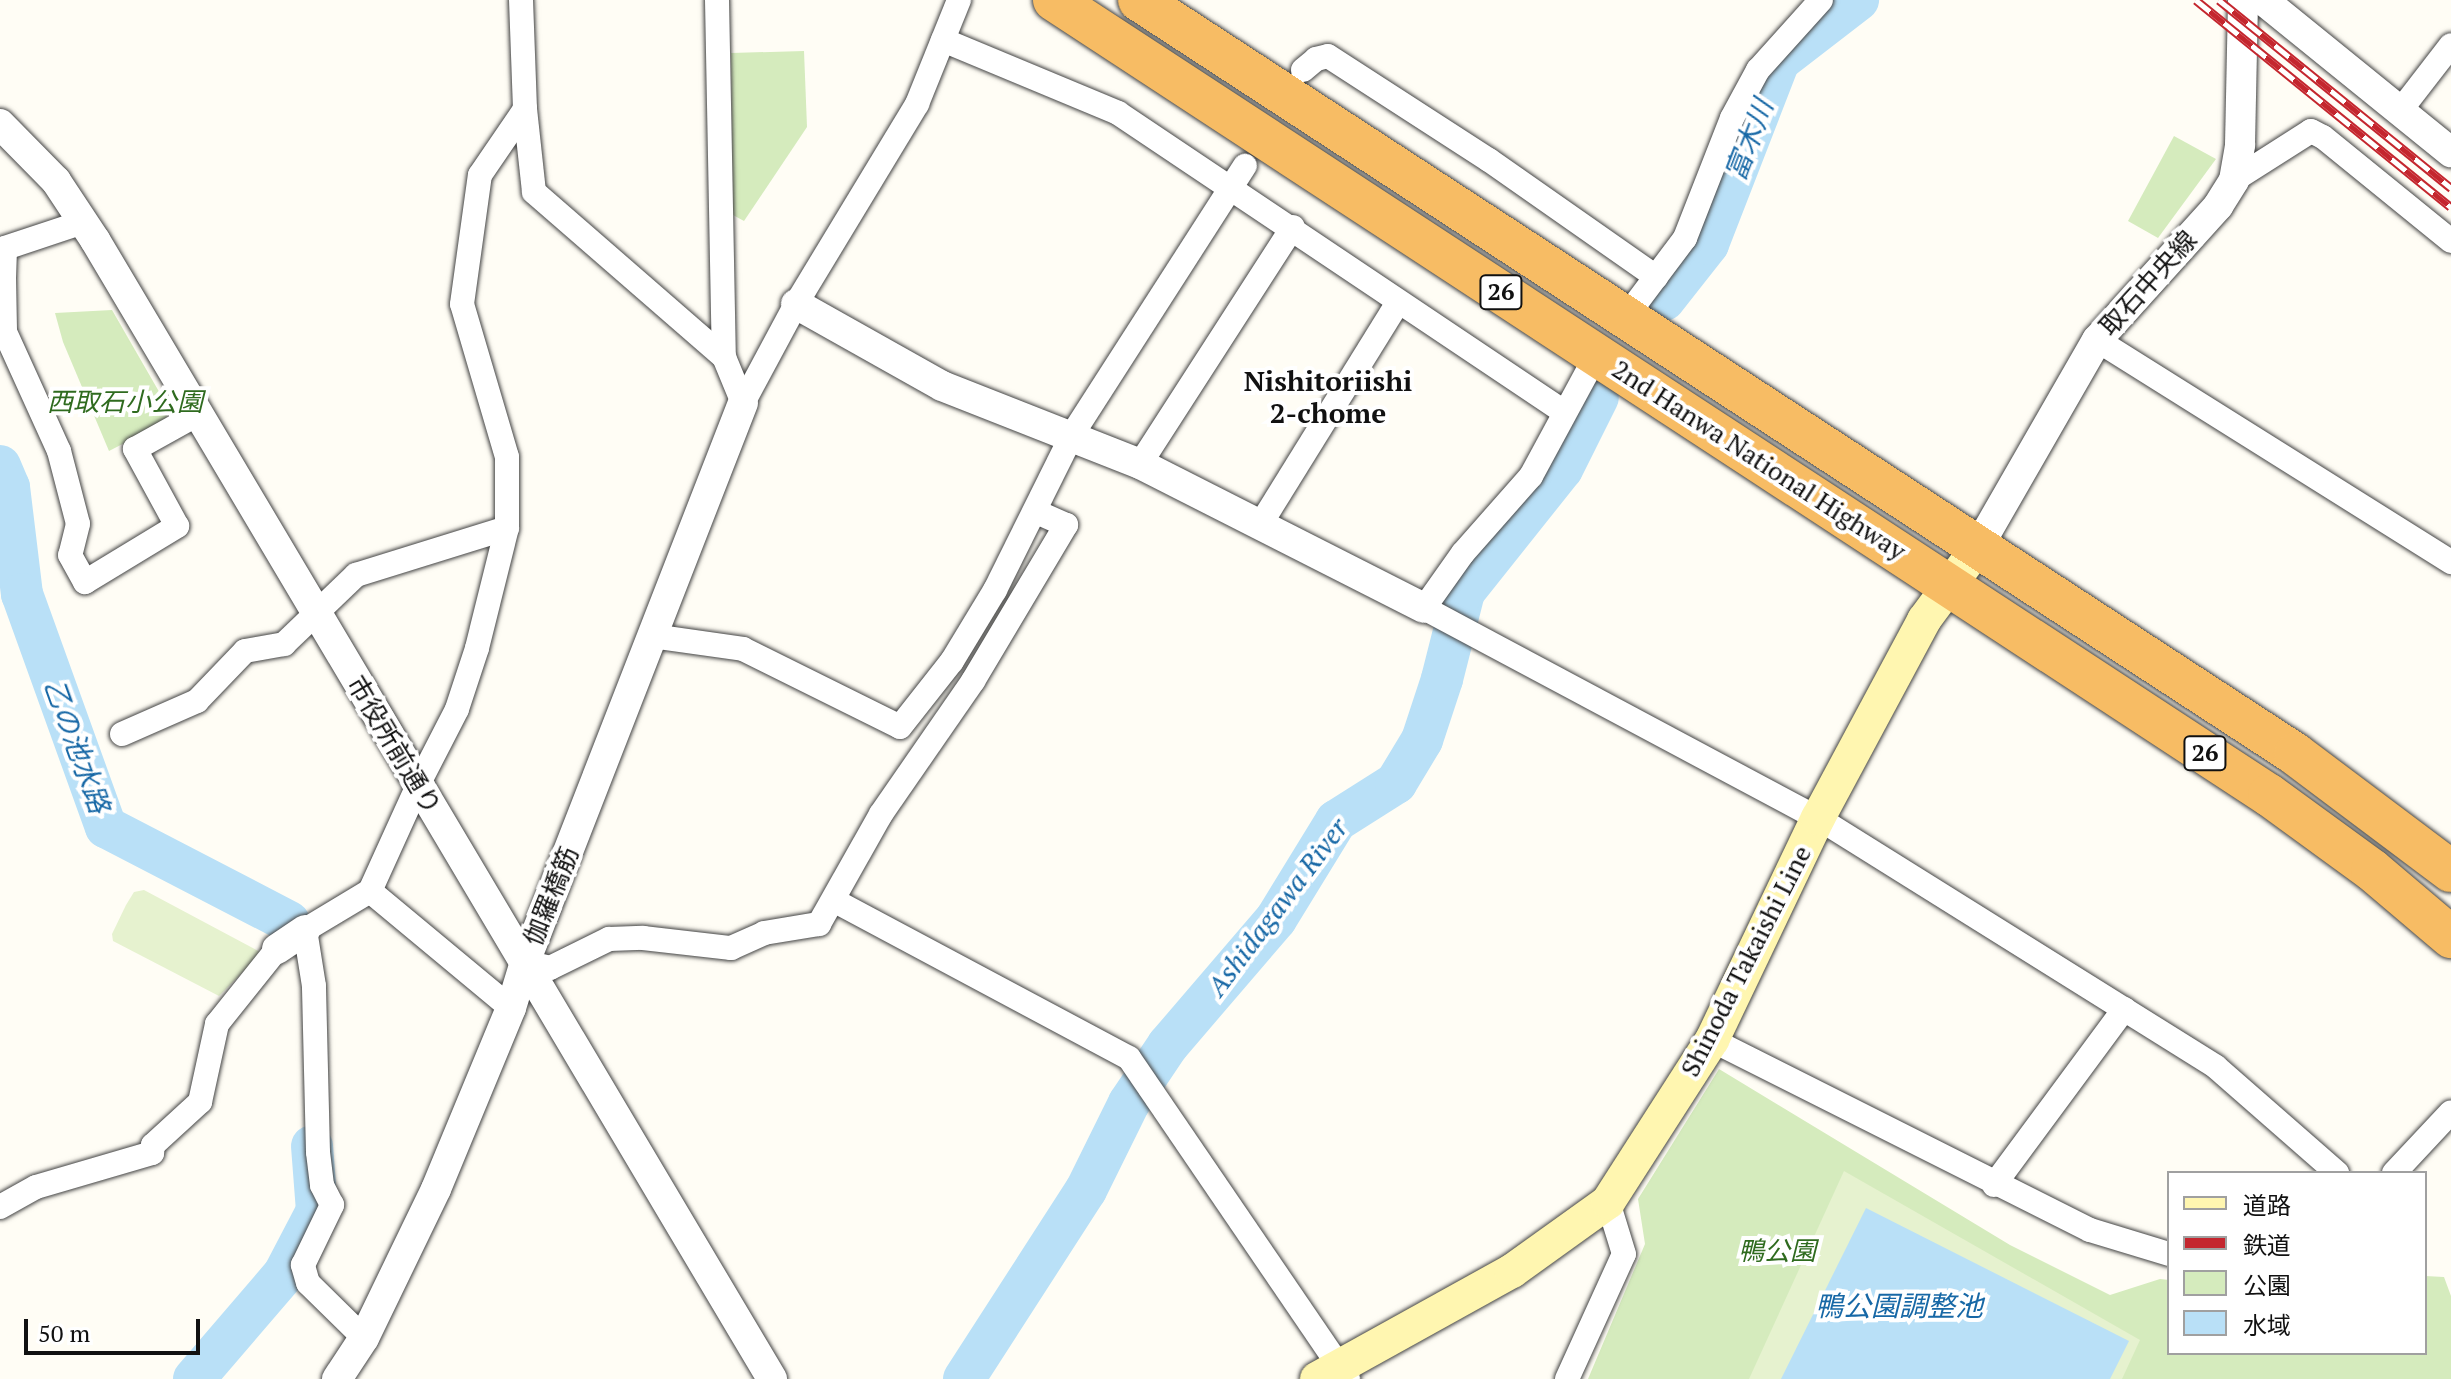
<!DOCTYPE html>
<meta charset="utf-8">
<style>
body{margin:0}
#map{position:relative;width:2451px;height:1379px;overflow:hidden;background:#fffdf5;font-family:"PT Serif","Noto Sans JP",serif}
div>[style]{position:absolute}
.green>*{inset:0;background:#d5ebbd}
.pitch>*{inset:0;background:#e6f2cf}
.water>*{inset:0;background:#b9e0f7}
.river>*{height:42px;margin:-21px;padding:0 21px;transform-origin:21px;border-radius:21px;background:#b9e0f7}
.roads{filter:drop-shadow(0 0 2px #444) drop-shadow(0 0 2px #444)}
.minor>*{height:24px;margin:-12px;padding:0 12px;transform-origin:12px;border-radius:12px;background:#fff}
.tertiary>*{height:30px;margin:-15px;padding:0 15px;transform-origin:15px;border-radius:15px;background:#fff}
.secondary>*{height:34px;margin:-17px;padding:0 17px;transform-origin:17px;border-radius:17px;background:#fff6b0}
.trunk>*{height:42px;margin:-21px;padding:0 21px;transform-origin:21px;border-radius:21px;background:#f7bc64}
.rail>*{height:9px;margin-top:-4.5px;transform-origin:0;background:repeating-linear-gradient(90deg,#fff 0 18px,#c4262e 0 36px);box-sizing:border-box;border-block:2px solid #c4262e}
span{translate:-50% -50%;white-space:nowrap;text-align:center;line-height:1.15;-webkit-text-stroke:8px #fff;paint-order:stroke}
.shield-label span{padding:2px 6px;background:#fff;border:2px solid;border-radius:6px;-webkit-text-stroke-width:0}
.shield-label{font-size:24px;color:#111;font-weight:700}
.street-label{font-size:26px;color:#111}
.park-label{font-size:26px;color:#2f6b1f;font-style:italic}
.water-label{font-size:28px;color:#1768a6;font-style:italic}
.neighbourhood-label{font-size:28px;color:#111;font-weight:700}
.legend{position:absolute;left:2167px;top:1171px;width:260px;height:184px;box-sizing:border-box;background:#fff;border:2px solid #a0a0a0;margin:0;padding:10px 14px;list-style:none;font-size:24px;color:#111}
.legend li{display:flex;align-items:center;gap:16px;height:40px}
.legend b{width:40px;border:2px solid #a0a0a0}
.scale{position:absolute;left:24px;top:1319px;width:176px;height:36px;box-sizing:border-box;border:4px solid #111;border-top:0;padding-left:10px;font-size:24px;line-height:28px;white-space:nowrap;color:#111;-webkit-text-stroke:6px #fff;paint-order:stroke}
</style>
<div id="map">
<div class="green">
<i style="clip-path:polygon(804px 51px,807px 127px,744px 221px,733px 215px,731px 53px)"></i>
<i style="clip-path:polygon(2174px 136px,2216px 159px,2158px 238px,2128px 221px)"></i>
<i style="clip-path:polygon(112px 310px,169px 409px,165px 422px,109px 451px,63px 342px,55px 313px)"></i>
<i style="clip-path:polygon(1719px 1069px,2010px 1245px,2110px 1295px,2160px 1279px,2169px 1280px,2169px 1353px,2425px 1353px,2425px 1276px,2444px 1277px,2451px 1296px,2451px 1379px,1588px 1379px,1645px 1244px,1638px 1199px)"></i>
</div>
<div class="pitch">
<i style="clip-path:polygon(144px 890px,262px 953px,219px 996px,113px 941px,112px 934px,126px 905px,134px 892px)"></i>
<i style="clip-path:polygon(1844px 1171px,2140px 1340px,2122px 1379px,1749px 1379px)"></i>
</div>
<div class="water">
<i style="clip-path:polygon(1866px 1208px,2129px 1341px,2110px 1379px,1781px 1379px)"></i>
</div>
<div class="river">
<i style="left:1664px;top:300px;width:71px;rotate:-51.8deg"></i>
<i style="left:1708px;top:244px;width:196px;rotate:-68.8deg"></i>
<i style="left:1779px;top:61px;width:100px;rotate:-37.7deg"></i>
<i style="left:0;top:466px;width:23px;rotate:67deg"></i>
<i style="left:9px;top:487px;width:108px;rotate:83.1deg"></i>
<i style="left:22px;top:594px;width:248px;rotate:70.2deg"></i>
<i style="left:106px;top:827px;width:206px;rotate:27.4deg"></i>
<i style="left:194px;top:1379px;width:138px;rotate:-49.4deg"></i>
<i style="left:284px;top:1274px;width:71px;rotate:-62.4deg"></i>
<i style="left:317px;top:1211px;width:65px;rotate:-94.4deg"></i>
<i style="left:964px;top:1379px;width:225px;rotate:-57.2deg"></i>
<i style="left:1086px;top:1190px;width:97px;rotate:-63.7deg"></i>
<i style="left:1129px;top:1103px;width:70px;rotate:-56.1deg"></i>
<i style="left:1168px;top:1045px;width:166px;rotate:-49.4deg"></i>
<i style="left:1276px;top:919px;width:115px;rotate:-58.5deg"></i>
<i style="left:1336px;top:821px;width:71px;rotate:-32.3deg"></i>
<i style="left:1396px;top:783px;width:50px;rotate:-58.8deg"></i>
<i style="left:1422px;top:740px;width:64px;rotate:-71.8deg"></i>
<i style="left:1442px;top:679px;width:90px;rotate:-75.8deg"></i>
<i style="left:1464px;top:592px;width:157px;rotate:-51.5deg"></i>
<i style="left:1562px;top:469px;width:80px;rotate:-63.4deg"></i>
</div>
<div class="roads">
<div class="minor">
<i style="left:717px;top:0;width:357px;rotate:88.9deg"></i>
<i style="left:724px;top:357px;width:50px;rotate:67.6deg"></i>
<i style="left:943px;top:40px;width:190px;rotate:22.6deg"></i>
<i style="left:1118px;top:113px;width:537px;rotate:33.84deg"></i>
<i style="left:1303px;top:70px;width:17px;rotate:-40deg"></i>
<i style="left:1316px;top:59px;width:12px;rotate:-14deg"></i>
<i style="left:1328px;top:56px;width:192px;rotate:32.9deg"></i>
<i style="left:1489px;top:160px;width:204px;rotate:35deg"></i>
<i style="left:525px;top:109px;width:83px;rotate:83.8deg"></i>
<i style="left:534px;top:192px;width:252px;rotate:41deg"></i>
<i style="left:2400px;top:111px;width:83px;rotate:-52.3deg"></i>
<i style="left:2234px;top:180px;width:91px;rotate:-32.5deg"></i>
<i style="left:2311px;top:131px;width:13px;rotate:27deg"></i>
<i style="left:2323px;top:137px;width:165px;rotate:39.1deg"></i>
<i style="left:0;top:277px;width:4px;rotate:14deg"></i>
<i style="left:4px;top:278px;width:54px;rotate:88.9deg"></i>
<i style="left:5px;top:332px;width:131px;rotate:65.6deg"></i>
<i style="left:59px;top:451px;width:75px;rotate:75.4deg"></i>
<i style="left:78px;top:524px;width:32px;rotate:104deg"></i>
<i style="left:70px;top:555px;width:31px;rotate:61deg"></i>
<i style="left:85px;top:582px;width:108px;rotate:-31.3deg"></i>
<i style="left:177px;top:526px;width:88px;rotate:-118.6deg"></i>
<i style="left:135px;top:449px;width:72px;rotate:-29.1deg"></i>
<i style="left:4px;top:278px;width:30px;rotate:-88deg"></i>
<i style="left:5px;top:248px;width:82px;rotate:-18.4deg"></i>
<i style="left:1625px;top:318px;width:100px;rotate:-53.1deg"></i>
<i style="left:1685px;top:238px;width:129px;rotate:-68.6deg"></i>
<i style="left:1732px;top:118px;width:55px;rotate:-61.6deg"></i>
<i style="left:1758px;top:70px;width:94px;rotate:-48deg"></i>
<i style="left:2097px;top:340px;width:418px;rotate:32.1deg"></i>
<i style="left:1597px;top:354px;width:139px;rotate:118.4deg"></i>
<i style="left:1531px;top:476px;width:103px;rotate:131.4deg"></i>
<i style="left:1463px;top:553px;width:67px;rotate:125.3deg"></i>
<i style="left:1424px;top:608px;width:446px;rotate:28.1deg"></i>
<i style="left:1818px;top:818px;width:469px;rotate:32deg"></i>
<i style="left:2216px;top:1067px;width:161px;rotate:41.2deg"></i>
<i style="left:743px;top:403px;width:112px;rotate:-61.8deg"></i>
<i style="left:796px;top:304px;width:234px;rotate:-58.8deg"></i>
<i style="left:917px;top:104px;width:112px;rotate:-68deg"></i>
<i style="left:1140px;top:464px;width:282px;rotate:-57.2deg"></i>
<i style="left:1260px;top:525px;width:262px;rotate:-58.2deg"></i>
<i style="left:652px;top:636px;width:92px;rotate:8.1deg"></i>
<i style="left:743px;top:649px;width:175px;rotate:26.4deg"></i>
<i style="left:900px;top:727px;width:84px;rotate:-51.8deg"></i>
<i style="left:952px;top:661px;width:83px;rotate:-58.8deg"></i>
<i style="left:995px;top:590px;width:173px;rotate:-63.6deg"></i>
<i style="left:1072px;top:435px;width:320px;rotate:-57.3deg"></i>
<i style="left:122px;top:734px;width:82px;rotate:-23.7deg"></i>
<i style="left:197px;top:701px;width:69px;rotate:-46.2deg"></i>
<i style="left:245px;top:651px;width:40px;rotate:-10deg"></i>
<i style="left:284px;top:644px;width:100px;rotate:-43.8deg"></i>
<i style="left:356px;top:575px;width:158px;rotate:-17.3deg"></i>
<i style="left:370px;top:891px;width:183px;rotate:39.7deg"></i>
<i style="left:835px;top:901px;width:333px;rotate:28.1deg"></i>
<i style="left:1129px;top:1058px;width:389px;rotate:55.7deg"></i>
<i style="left:525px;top:962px;width:26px;rotate:13deg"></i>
<i style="left:550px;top:968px;width:66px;rotate:-26.2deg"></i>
<i style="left:609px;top:939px;width:34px;rotate:-2deg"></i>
<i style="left:643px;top:938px;width:89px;rotate:6.5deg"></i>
<i style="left:731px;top:948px;width:36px;rotate:-24deg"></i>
<i style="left:764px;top:933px;width:56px;rotate:-9.3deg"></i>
<i style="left:819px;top:924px;width:126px;rotate:-60.6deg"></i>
<i style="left:881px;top:814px;width:162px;rotate:-55.3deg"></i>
<i style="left:973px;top:681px;width:182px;rotate:-59.2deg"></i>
<i style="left:1066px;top:525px;width:34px;rotate:-156deg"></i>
<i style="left:1712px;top:1040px;width:423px;rotate:26.7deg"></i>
<i style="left:2090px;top:1230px;width:83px;rotate:16.9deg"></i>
<i style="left:2394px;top:1173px;width:83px;rotate:-46.9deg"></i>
<i style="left:1994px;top:1185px;width:219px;rotate:-53.5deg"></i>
<i style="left:0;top:1207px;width:41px;rotate:-29.1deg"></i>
<i style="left:36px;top:1187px;width:121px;rotate:-16.3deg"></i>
<i style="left:152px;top:1153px;width:8px;rotate:-83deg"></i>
<i style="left:153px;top:1145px;width:64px;rotate:-42.5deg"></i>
<i style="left:200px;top:1102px;width:80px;rotate:-77.7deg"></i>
<i style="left:217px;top:1024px;width:96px;rotate:-51.3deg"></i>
<i style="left:364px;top:1338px;width:78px;rotate:-135.5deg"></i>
<i style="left:308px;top:1283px;width:19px;rotate:-106deg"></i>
<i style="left:303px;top:1265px;width:67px;rotate:-64.2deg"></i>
<i style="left:332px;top:1205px;width:22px;rotate:-117deg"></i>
<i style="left:322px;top:1185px;width:33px;rotate:-97deg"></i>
<i style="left:318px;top:1152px;width:166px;rotate:-91.4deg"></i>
<i style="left:314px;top:986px;width:57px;rotate:-99.1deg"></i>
<i style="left:305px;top:930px;width:76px;rotate:-31deg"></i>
<i style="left:370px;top:891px;width:116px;rotate:-65.6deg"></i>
<i style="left:418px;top:785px;width:85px;rotate:-62.8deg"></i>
<i style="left:457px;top:709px;width:64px;rotate:-71.8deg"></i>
<i style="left:477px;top:648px;width:124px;rotate:-76deg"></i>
<i style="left:507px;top:528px;width:71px;rotate:-90deg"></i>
<i style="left:507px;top:457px;width:159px;rotate:-106.4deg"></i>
<i style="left:462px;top:304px;width:130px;rotate:-82.1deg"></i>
<i style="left:480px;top:175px;width:80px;rotate:-55.7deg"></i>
<i style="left:525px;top:109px;width:109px;rotate:-92.1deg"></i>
<i style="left:1567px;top:1379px;width:137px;rotate:-65.5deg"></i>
<i style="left:1624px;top:1254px;width:54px;rotate:-107.1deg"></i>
</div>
<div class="tertiary">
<i style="left:2263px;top:0;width:242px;rotate:39deg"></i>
<i style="left:0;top:124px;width:80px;rotate:45.5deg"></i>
<i style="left:56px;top:181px;width:71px;rotate:56.5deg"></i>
<i style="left:95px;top:240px;width:1325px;rotate:59.27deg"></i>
<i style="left:796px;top:304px;width:167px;rotate:29.3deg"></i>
<i style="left:942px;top:386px;width:213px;rotate:21.5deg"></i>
<i style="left:1140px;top:464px;width:318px;rotate:26.9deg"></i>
<i style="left:1978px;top:547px;width:239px;rotate:-60.1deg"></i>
<i style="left:2097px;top:340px;width:181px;rotate:-47.9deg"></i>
<i style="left:2218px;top:206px;width:31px;rotate:-58deg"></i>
<i style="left:2234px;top:180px;width:36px;rotate:-80deg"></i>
<i style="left:2240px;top:145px;width:145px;rotate:-88.8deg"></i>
<i style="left:277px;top:949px;width:34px;rotate:-34deg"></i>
<i style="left:337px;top:1379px;width:49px;rotate:-56.6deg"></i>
<i style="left:364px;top:1338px;width:165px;rotate:-64.2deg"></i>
<i style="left:436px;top:1189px;width:196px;rotate:-67.5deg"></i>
<i style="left:511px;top:1008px;width:48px;rotate:-73.1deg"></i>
<i style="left:525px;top:962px;width:600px;rotate:-68.7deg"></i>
</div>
<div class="secondary">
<i style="left:1317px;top:1379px;width:223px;rotate:-29deg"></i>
<i style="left:1512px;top:1271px;width:118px;rotate:-35.7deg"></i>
<i style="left:1608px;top:1202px;width:193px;rotate:-57.3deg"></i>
<i style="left:1712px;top:1040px;width:246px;rotate:-64.5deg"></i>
<i style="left:1818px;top:818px;width:225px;rotate:-61.8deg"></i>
<i style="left:1924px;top:620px;width:91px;rotate:-53.5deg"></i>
</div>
<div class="trunk">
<i style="left:1054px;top:0;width:1452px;rotate:33.2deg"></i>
<i style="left:2269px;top:795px;width:127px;rotate:36.1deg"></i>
<i style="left:2372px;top:870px;width:104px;rotate:40.3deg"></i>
<i style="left:1139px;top:0;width:1380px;rotate:33.11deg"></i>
<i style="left:2295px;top:754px;width:195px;rotate:36.9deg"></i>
</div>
</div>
<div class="rail">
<i style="left:2196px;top:0;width:328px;rotate:39.1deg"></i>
<i style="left:2219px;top:0;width:299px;rotate:39deg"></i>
</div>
<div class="shield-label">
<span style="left:1501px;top:292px">26</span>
<span style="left:2205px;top:753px">26</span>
</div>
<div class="street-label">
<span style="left:2148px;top:283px;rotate:-48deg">取石中央線</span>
<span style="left:1759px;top:460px;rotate:33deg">2nd Hanwa National Highway</span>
<span style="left:394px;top:745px;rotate:59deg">市役所前通り</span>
<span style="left:551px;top:896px;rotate:-68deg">伽羅橋筋</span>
<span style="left:1746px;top:961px;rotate:-63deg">Shinoda Takaishi Line</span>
</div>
<div class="park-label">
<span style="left:125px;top:402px">西取石小公園</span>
<span style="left:1777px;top:1251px">鴨公園</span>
</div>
<div class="water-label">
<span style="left:1749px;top:140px;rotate:-69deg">富木川</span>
<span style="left:77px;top:746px;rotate:70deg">乙の池水路</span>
<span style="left:1277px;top:907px;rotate:-53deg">Ashidagawa River</span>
<span style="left:1899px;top:1306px">鴨公園調整池</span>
</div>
<div class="neighbourhood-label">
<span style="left:1328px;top:397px">Nishitoriishi<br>2-chome</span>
</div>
<ul class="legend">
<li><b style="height:10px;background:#fff6b0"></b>道路</li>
<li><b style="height:10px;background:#c4262e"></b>鉄道</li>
<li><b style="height:22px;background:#d5ebbd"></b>公園</li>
<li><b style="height:22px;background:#b9e0f7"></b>水域</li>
</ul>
<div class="scale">50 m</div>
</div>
